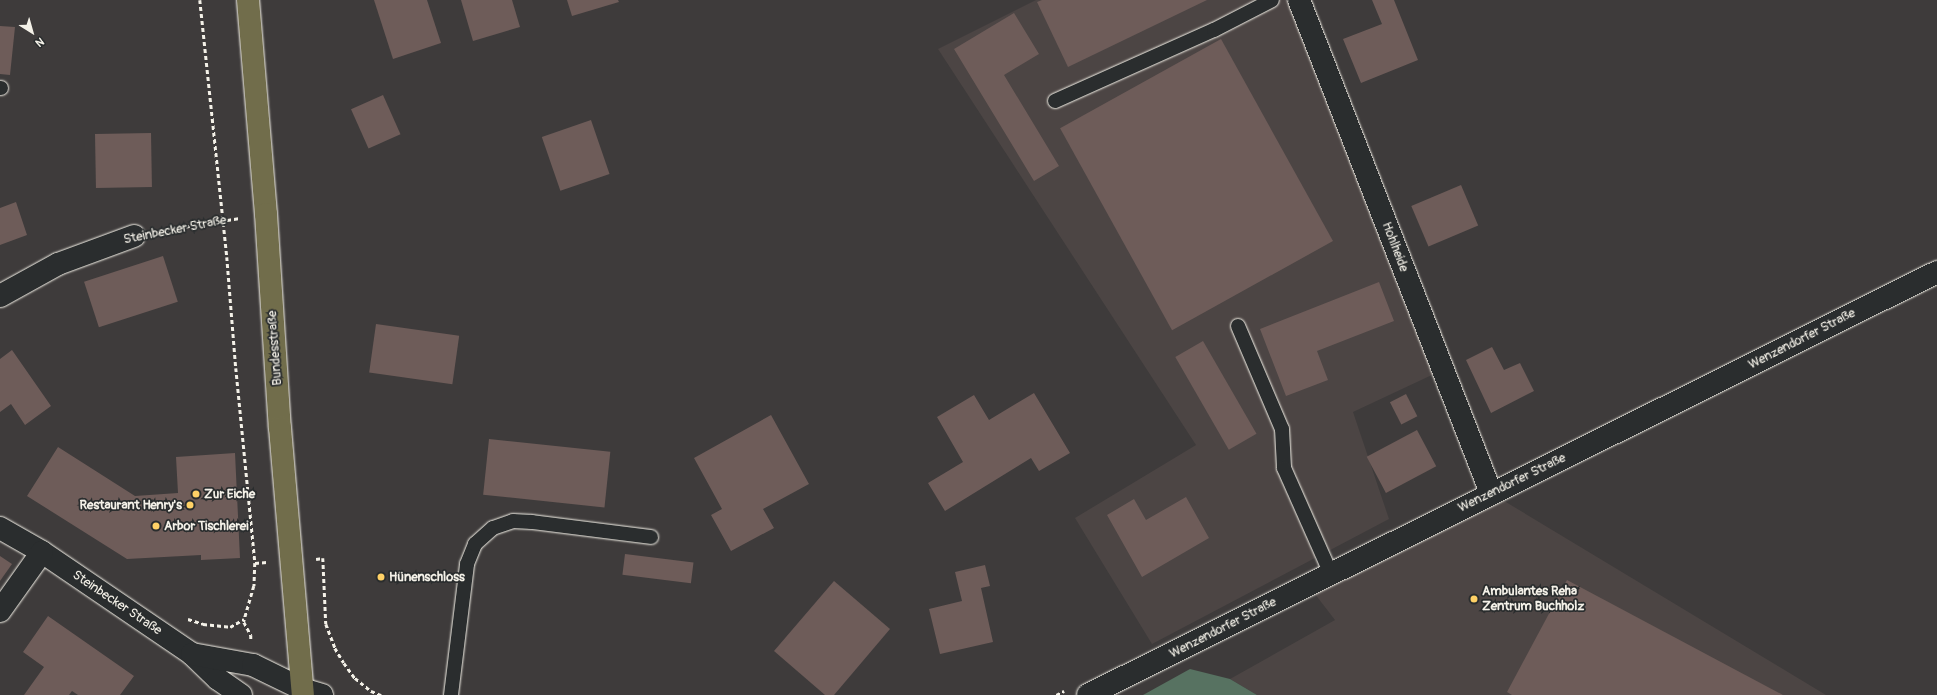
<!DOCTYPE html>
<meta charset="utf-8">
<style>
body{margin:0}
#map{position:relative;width:1937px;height:695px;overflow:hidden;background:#3e3b3b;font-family:Pangolin,sans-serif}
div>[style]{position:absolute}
.built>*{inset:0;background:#4c4544}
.green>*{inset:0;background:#577261}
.building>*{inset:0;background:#6e5c59;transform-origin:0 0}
.path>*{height:2.5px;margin-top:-1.25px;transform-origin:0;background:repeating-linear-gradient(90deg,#f4f1e8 0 4px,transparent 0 7px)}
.roads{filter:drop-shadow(0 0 1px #f4f1e8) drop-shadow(0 0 1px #f4f1e8)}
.service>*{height:14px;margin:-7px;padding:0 7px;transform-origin:7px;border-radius:7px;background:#2a2d2e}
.minor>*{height:22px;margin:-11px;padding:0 11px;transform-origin:11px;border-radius:11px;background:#2a2d2e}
.primary>*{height:22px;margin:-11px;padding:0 11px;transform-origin:11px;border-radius:11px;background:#716d4b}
.dots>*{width:11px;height:11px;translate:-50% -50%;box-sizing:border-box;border:2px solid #2a2d2e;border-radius:50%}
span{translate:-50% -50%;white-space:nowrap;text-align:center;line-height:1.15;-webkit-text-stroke:3.5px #2a2d2e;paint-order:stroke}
.street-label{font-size:13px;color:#f4f1e8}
.poi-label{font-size:13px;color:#f4f1e8;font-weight:700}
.left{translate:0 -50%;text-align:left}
.right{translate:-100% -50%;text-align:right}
.north{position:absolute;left:12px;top:12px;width:40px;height:40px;-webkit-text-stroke:3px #2a2d2e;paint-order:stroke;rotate:143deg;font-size:11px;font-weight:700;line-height:16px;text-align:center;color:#f4f1e8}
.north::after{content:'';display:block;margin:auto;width:14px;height:18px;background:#f4f1e8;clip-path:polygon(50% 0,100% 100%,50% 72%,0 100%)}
</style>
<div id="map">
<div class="built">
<i style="clip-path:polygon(1036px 0,1288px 0,1434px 374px,1353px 412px,1389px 519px,1152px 644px,1075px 518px,1196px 445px,938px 49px)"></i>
<i style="clip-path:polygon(1491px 493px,1826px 695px,1257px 695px,1230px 679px,1335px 620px,1308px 585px)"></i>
</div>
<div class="green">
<i style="clip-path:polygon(1190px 669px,1230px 679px,1257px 695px,1143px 695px)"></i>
</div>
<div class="building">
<i style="clip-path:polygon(374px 0,427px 0,441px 43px,393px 59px)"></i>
<i style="clip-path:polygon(461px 0,512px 0,520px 27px,473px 41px)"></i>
<i style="clip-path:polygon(567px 0,618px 0,619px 2px,572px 16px)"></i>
<i style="clip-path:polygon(1042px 0,1207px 0,1068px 67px,1037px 2px)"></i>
<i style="clip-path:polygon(1372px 0,1394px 0,1418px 60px,1361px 83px,1343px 39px,1382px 24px)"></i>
<i style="clip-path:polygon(1014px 13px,1039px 54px,1004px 75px,1059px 166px,1034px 181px,954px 49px)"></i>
<i style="clip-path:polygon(0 26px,15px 27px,10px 75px,0 74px)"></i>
<i style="left:1221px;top:39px;width:231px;height:184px;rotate:61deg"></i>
<i style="left:383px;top:95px;width:43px;height:35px;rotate:66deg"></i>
<i style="left:591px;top:120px;width:57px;height:52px;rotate:71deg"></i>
<i style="left:151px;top:133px;width:54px;height:56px;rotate:89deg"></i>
<i style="left:1461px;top:185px;width:44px;height:54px;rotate:67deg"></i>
<i style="clip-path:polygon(16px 202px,27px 235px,0 245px,0 208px)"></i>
<i style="left:163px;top:256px;width:48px;height:83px;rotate:72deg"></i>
<i style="clip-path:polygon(1379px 282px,1394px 321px,1317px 351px,1328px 380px,1286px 396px,1260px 329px)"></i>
<i style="left:376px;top:324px;width:84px;height:49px;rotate:8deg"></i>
<i style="left:1203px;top:341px;width:107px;height:32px;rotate:60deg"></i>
<i style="clip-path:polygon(1492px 347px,1504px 370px,1520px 363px,1534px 391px,1491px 413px,1466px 360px)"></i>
<i style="clip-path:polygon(12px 350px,51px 406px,25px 425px,11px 404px,0 412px,0 359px)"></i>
<i style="clip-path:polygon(1034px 393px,1070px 453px,1039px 471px,1031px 458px,945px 511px,928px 483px,963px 462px,937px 417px,974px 395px,989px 420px)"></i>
<i style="left:1406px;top:394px;width:25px;height:18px;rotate:63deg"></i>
<i style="clip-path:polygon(771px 415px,809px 484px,763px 509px,774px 528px,731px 551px,711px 515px,722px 509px,694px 458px)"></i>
<i style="left:1417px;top:430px;width:41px;height:57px;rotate:62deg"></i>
<i style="left:489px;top:439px;width:122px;height:56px;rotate:6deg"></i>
<i style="clip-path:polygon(58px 447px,135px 496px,178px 493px,176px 457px,235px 453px,240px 558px,201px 560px,201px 555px,127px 559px,27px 496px)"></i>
<i style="clip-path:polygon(1186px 497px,1209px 538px,1142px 577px,1107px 515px,1134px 499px,1146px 520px)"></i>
<i style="left:625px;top:554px;width:69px;height:21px;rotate:7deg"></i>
<i style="clip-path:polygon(0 556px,12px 564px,0 581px)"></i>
<i style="clip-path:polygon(985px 565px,990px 586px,981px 588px,993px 642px,940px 654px,929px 609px,962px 601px,955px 572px)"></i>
<i style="clip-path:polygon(1567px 580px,1783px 695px,1512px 695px,1507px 692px)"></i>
<i style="clip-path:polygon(834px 581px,890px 629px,834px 695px,825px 695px,774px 651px)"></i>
<i style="clip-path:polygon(48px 616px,134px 676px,120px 695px,78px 695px,72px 691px,69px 695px,24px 695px,44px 667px,23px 652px)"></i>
</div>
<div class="path">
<i style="left:200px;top:0;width:258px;rotate:84deg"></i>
<i style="left:227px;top:257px;width:111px;rotate:85.4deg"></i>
<i style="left:236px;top:368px;width:196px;rotate:84.4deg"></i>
<i style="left:255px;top:563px;width:23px;rotate:92deg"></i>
<i style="left:254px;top:586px;width:37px;rotate:106deg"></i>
<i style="left:244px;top:622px;width:15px;rotate:62deg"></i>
<i style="left:251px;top:635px;width:4px;rotate:90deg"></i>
<i style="left:158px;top:231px;width:83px;rotate:-9deg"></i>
<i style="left:316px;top:559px;width:7px;rotate:-8deg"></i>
<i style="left:323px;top:558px;width:66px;rotate:87.4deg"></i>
<i style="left:326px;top:624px;width:26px;rotate:69deg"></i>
<i style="left:335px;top:648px;width:17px;rotate:59deg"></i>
<i style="left:344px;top:663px;width:19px;rotate:54deg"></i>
<i style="left:355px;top:678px;width:21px;rotate:39deg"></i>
<i style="left:371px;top:691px;width:11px;rotate:22deg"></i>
<i style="left:255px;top:563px;width:12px;rotate:-5deg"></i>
<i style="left:188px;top:619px;width:16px;rotate:18deg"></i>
<i style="left:203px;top:624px;width:27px;rotate:6deg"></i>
<i style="left:230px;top:627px;width:16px;rotate:-30deg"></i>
<i style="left:1056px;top:695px;width:9px;rotate:-27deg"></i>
</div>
<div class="roads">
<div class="service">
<i style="left:0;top:88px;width:1px"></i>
<i style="left:1055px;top:101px;width:174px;rotate:-24.1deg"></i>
<i style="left:1214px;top:30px;width:65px;rotate:-27.3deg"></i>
<i style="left:1238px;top:326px;width:112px;rotate:66.9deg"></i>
<i style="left:1282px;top:429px;width:39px;rotate:87deg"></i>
<i style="left:1284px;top:468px;width:116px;rotate:66.1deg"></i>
<i style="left:451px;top:695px;width:132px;rotate:-83deg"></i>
<i style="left:467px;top:564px;width:22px;rotate:-68deg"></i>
<i style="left:475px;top:544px;width:24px;rotate:-42deg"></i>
<i style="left:493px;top:528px;width:21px;rotate:-19deg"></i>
<i style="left:513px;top:521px;width:19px;rotate:3deg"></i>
<i style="left:532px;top:522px;width:120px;rotate:7.2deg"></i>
</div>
<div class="minor">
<i style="left:1299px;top:0;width:529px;rotate:68.72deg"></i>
<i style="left:0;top:296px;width:66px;rotate:-28.9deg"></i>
<i style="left:58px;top:264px;width:81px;rotate:-20.2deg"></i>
<i style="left:0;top:528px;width:48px;rotate:29.7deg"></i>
<i style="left:42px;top:552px;width:181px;rotate:34.2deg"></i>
<i style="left:192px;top:654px;width:36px;rotate:44deg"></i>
<i style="left:218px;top:679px;width:28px;rotate:35deg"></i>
<i style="left:0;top:611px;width:72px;rotate:-54.6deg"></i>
<i style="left:192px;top:654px;width:62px;rotate:10.2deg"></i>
<i style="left:253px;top:665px;width:55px;rotate:26.1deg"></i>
<i style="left:302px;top:689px;width:21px;rotate:17deg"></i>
<i style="left:1088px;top:695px;width:949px;rotate:-26.48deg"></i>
</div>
<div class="primary">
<i style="left:248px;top:0;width:215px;rotate:85.2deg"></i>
<i style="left:266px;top:214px;width:214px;rotate:86.3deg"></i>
<i style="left:280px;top:428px;width:268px;rotate:85.1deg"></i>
</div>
</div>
<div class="dots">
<i style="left:196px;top:494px;background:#ffd166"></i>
<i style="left:190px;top:505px;background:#ffd166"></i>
<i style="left:156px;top:526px;background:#ffd166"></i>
<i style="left:381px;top:577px;background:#ffd166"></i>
<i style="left:1474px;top:599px;background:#ffd166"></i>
</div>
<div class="street-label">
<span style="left:175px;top:230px;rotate:-11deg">Steinbecker Straße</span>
<span style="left:1395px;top:247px;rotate:69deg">Hohlheide</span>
<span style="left:1802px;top:339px;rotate:-27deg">Wenzendorfer Straße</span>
<span style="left:275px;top:348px;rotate:-94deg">Bundesstraße</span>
<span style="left:1512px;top:483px;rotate:-26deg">Wenzendorfer Straße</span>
<span style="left:117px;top:603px;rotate:34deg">Steinbecker Straße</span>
<span style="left:1223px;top:628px;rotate:-27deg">Wenzendorfer Straße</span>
</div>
<div class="poi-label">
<span class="left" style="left:204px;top:494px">Zur Eiche</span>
<span class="right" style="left:182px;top:505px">Restaurant Henry's</span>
<span class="left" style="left:164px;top:526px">Arbor Tischlerei</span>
<span class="left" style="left:389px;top:577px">Hünenschloss</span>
<span class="left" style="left:1482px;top:599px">Ambulantes Reha<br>Zentrum Buchholz</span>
</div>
<div class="north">N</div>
</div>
